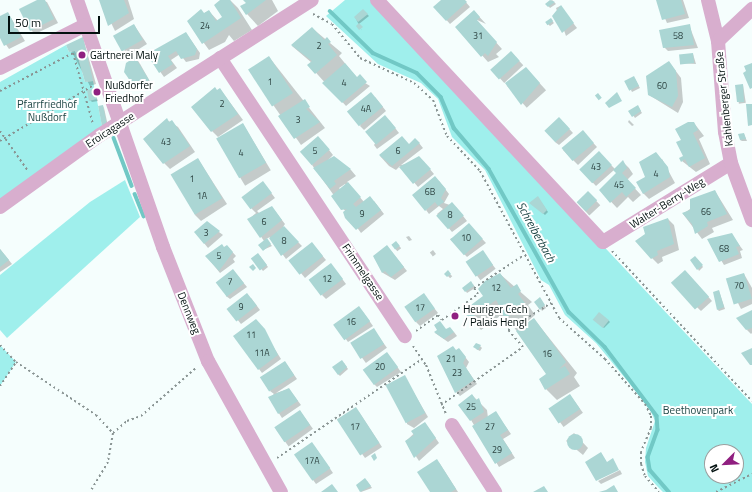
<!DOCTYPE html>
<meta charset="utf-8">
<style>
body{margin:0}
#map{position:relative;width:752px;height:492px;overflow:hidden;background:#f5fefd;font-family:"Titillium Web",sans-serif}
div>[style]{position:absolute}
.green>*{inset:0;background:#9fefec}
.shadow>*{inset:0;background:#0003;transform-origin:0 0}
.stream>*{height:3.5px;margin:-1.75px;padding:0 1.75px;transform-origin:1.75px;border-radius:1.75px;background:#71c8c5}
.building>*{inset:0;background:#abd6d4;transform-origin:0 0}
.round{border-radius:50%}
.path>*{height:2px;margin-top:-1px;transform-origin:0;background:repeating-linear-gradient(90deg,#899493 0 2px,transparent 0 5px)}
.minor>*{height:14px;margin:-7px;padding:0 7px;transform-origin:7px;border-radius:7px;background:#d8aece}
.dots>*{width:11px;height:11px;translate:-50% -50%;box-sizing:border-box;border:2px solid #fff;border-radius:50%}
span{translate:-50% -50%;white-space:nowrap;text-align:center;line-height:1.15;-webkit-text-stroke:4px #fff;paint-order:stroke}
.number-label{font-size:9px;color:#2c4240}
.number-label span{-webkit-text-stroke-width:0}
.poi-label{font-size:11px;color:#02100f}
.left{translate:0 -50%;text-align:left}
.street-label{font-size:11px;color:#02100f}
.park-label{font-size:11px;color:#1e4645}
.water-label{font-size:12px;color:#184140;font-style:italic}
.north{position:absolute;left:704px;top:444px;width:40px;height:40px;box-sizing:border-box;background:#fff;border:1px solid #9a9f9f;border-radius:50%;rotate:246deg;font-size:11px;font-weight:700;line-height:16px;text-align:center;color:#02100f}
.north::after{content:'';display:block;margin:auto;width:14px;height:18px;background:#901f80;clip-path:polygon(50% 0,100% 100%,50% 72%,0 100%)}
.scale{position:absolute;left:8px;top:16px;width:92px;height:18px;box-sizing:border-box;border:2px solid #02100f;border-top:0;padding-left:5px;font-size:12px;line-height:14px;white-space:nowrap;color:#02100f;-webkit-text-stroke:3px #fff;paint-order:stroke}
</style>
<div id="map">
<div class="green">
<i style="clip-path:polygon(evenodd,345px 0,372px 0,752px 404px,752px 492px,663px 492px,658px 487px,648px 476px,645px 462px,646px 448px,655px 421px,649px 407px,596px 343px,565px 315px,549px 285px,541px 280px,485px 170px,452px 137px,438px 99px,421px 83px,378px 64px,326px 16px,345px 0,712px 452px,736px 452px,736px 476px,712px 476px,712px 452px)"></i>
<i style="clip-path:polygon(66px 45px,69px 52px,75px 51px,78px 57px,85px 82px,93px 81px,103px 130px,0 203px,0 82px)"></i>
<i style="clip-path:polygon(125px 180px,140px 217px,7px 338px,0 330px,0 275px,90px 202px)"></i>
<i style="clip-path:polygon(0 345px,16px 362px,0 386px)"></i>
</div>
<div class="shadow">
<i style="clip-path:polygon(39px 0,47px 2px,58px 23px,35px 34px,31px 30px)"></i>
<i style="clip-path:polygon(100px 0,128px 0,134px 19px,115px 31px)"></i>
<i style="clip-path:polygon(222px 0,230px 0,238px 8px,252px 30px,234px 41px,229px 35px,225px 42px,209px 50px,188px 21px,209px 11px,218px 21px,223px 18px)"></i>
<i style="clip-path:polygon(246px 0,272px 0,278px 11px,258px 26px,247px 14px)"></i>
<i style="clip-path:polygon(443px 0,464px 0,470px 7px,450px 24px,435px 7px)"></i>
<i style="clip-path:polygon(552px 0,556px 4px,550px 8px,547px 4px)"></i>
<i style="clip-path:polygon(657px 0,683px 0,689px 18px,667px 23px)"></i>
<i style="clip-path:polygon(560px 6px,577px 28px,566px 36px,556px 8px)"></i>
<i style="clip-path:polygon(363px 10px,369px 16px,359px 24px,362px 31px,355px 17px)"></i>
<i style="clip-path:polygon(474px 11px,486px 24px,475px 19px,502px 49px,496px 54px,499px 57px,488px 62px,457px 27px)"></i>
<i style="clip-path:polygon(8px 13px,25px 41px,9px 49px,0 36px,0 17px)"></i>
<i style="clip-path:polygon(552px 21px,554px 23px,550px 26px,546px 22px)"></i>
<i style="clip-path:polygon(134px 25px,147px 44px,128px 56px,124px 52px)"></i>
<i style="clip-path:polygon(689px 25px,698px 48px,668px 51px,664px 47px)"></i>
<i style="clip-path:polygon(312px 28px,342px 53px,339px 56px,357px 78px,370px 86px,346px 106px,309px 65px,312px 63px,292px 46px)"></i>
<i style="clip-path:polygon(186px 33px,200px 53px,199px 59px,186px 62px,180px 54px,171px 60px,177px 68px,164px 77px,151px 59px)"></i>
<i style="clip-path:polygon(83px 38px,96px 84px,90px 86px,68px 45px)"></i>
<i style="left:511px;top:52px;width:18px;height:26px;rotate:47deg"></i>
<i style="clip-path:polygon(693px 54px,696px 64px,681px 63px)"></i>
<i style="clip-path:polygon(269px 57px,325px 128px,301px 145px,249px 70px)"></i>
<i style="clip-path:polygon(135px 59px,139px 62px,152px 85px,143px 88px,129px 79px,125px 69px)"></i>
<i style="clip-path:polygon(669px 62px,681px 78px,683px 102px,678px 113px,649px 95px)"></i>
<i style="left:526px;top:68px;width:30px;height:26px;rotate:48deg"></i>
<i style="clip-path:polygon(635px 79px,640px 88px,632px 92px,631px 90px)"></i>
<i style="left:743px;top:85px;width:18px;height:7px;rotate:81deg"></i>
<i style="clip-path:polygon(220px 89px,243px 120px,218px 137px,212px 131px)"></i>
<i style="clip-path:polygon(94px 90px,98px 101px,92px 102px,90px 100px)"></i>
<i style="clip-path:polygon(375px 97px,386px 111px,364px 130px,360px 126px)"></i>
<i style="clip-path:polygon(103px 106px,104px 108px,108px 126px,105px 127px)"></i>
<i style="clip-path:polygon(639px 108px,642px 113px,635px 118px,630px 111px)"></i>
<i style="clip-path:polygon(167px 120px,178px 127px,195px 152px,170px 169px,164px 163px)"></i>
<i style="clip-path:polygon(389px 120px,399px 133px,377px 149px,374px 145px)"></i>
<i style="clip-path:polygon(629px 120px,634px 125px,632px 126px,628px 122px)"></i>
<i style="clip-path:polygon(563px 122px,573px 133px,559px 145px,555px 142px)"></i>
<i style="clip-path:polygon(694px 123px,704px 136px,699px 139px,710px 164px,696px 172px,682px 161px,685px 156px,682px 140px)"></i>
<i style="left:243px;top:124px;width:54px;height:30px;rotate:59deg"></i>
<i style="clip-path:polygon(744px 134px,747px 141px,742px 141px,740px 140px)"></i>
<i style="clip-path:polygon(587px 136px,597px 147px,578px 165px,563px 150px)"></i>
<i style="clip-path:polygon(evenodd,322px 141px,333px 155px,327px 161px,334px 157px,351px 170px,356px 176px,347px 182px,364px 202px,374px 201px,384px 214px,361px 233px,312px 165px,322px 141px,345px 184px,346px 185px,341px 190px,339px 188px,345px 184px)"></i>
<i style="clip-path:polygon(419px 143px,423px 148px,401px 165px,423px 161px,434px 174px,418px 187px,400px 166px,396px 170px,389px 166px,380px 156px)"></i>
<i style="clip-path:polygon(599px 153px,615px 169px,623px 162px,629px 168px,633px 174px,627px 180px,641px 195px,633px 202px,628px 197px,617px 208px,600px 190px,618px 173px,614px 170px,596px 186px,581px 170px)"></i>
<i style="clip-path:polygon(198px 159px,227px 204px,201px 221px,195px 215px)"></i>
<i style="clip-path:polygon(662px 159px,675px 183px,649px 199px,643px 193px,646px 177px)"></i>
<i style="clip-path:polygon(439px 181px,449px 194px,444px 203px,456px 207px,467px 221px,452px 232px,437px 214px,443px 209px,439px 206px,429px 214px,426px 210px)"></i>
<i style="clip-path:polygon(266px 186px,275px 198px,257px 211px,261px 215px,275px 211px,285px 224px,283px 227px,302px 246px,286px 259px,270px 237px,266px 239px,272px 246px,263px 250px,264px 241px,249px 219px,256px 213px,251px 208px)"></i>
<i style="clip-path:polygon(715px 191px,733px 220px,712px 228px,714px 232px,702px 239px,683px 214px)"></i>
<i style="left:588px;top:192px;width:18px;height:15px;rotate:47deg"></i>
<i style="clip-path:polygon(539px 199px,548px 212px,545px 215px,531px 203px)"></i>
<i style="clip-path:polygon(668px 219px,674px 225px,679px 250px,662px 257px,663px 261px,658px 264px,652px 258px)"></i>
<i style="clip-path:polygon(473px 229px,486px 243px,467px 257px,450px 239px)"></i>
<i style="clip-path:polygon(195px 232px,219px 232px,223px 235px,208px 248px)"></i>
<i style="clip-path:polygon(731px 234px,743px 250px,740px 251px,742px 258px,724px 265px,709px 240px)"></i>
<i style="clip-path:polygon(409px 236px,412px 240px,409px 241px,406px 237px)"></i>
<i style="left:396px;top:242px;width:8px;height:5px;rotate:50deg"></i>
<i style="clip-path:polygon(227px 246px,236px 256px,233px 259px,235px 262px,220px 273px,207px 257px)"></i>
<i style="clip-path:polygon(316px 248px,326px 260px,305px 278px,291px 261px)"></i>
<i style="clip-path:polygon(0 249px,12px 264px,0 272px)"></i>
<i style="left:433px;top:250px;width:5px;height:4px;rotate:53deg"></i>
<i style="clip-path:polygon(391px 251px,407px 271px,395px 280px,383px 273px,374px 257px)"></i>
<i style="left:483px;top:252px;width:21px;height:19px;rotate:53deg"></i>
<i style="clip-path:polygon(260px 256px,268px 267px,263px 271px,253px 259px)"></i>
<i style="clip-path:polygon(697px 259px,703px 267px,699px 271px,698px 269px)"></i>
<i style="clip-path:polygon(334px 268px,346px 284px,326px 299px,322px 295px)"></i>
<i style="clip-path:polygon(233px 270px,247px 287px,230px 299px,226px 296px)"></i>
<i style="left:448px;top:272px;width:6px;height:3px;rotate:45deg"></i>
<i style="clip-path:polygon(500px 274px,532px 302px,528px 305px,535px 315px,523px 325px,534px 319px,577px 373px,574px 377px,580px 386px,557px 400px,546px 389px,548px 375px,511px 323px,500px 316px,481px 330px,465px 311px,485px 296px)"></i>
<i style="clip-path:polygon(744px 274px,752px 288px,752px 304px,741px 309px,727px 281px)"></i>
<i style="clip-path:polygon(689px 275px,712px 301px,701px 311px,672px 283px)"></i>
<i style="clip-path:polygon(473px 284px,475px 288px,467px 293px,464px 288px)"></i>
<i style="clip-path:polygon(719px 291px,725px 309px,719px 311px,718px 310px)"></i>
<i style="clip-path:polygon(424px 295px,438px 313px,420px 326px,416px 322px)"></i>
<i style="clip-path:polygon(251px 298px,260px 310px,241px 324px,228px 308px)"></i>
<i style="clip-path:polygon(541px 300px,546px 308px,542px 311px,541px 309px)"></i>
<i style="clip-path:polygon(752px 311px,752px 333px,751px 334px,747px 330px)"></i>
<i style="clip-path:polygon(363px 312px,373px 326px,348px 342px,335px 324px)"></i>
<i style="clip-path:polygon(595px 320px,608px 320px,610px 322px,604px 328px)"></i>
<i style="clip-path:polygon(259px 324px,281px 359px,262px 373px,259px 369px)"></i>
<i style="left:374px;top:330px;width:22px;height:26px;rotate:54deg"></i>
<i style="clip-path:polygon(454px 332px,457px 336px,448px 342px,435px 333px)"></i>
<i style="clip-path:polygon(480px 346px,482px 348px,480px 351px,476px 349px)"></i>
<i style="clip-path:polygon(459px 349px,469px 362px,466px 368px,477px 384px,460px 396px,456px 392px)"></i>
<i style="clip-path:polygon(387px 353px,401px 372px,377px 387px,373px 383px)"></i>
<i style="clip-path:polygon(285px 362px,297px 379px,276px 393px,289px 389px,301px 405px,282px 418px,269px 398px,274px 394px,270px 391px)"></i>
<i style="clip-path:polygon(344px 363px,348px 369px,340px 376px,338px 374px)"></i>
<i style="clip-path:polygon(404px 376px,428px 417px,414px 428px,407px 424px)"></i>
<i style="clip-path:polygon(472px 395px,487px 410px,488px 418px,496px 413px,511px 434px,503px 439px,515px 458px,499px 467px,471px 420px)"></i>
<i style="left:570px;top:395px;width:22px;height:24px;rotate:54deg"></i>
<i style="left:300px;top:411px;width:22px;height:30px;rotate:54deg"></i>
<i style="clip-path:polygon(359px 412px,382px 447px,365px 458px,338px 420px)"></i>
<i style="clip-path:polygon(425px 423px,439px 443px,419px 461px,406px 441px)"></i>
<i style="clip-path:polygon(574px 433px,588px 448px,583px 455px,566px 441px)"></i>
<i style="clip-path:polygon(315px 447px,333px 473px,316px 484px,295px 455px)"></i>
<i style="clip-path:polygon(436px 460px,440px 464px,458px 492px,431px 492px)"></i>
<i style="clip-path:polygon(620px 470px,622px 474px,601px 484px,598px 481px)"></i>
<i style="clip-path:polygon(367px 481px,372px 488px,361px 492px,357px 485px)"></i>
</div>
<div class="stream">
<i style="left:330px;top:11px;width:60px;rotate:44.3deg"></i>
<i style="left:373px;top:53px;width:48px;rotate:24.4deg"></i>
<i style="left:417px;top:73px;width:34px;rotate:45deg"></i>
<i style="left:441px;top:97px;width:34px;rotate:67deg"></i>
<i style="left:454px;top:128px;width:54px;rotate:49.5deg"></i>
<i style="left:489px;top:169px;width:164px;rotate:60.8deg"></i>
<i style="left:569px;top:312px;width:50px;rotate:44.2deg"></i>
<i style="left:605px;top:347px;width:86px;rotate:53deg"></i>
<i style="left:657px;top:416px;width:14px;rotate:86deg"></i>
<i style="left:658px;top:430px;width:29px;rotate:110deg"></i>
<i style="left:648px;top:457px;width:13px;rotate:81deg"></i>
<i style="left:650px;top:470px;width:29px;rotate:49deg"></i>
<i style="left:114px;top:138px;width:51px;rotate:69.4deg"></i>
<i style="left:135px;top:194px;width:24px;rotate:68deg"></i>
</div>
<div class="building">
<i style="clip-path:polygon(37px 0,45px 0,54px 19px,30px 31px,19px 9px)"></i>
<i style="clip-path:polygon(99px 0,124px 0,129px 13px,108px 26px)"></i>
<i style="clip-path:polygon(220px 0,230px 0,241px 18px,202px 44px,187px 21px,201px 9px,204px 13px,209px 10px,216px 21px,222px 17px,214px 5px)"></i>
<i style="clip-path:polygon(243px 0,266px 0,246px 15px,240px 6px,246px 3px)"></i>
<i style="clip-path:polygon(441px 0,465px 0,467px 2px,446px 21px,433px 7px)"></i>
<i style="clip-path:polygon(550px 0,555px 2px,548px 7px,545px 4px)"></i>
<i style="clip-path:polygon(656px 0,681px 0,685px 14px,662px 20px)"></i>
<i style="clip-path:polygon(561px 5px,574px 23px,562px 33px,552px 16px)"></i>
<i style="clip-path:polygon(363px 9px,368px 14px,358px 22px,354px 17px)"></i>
<i style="clip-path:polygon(474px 10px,480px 17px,477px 20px,497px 42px,488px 56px,485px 53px,481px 57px,455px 27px)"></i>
<i style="clip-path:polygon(8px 12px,21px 37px,4px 46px,0 38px,0 16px)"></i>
<i style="left:551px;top:18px;width:4px;height:7px;rotate:56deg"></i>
<i style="clip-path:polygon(359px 23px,363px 27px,359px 30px,356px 26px)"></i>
<i style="left:134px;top:24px;width:18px;height:24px;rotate:61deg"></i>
<i style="clip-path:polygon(690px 24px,694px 45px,663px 48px,659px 30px)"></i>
<i style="clip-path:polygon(312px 27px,324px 40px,327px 37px,331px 42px,328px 44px,337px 55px,315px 74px,307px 65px,312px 61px,291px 45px)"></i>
<i style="clip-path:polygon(186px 32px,197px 49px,195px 55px,181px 59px,176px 51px,168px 56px,173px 64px,159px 73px,150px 59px,156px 54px,154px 50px)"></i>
<i style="clip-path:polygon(83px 37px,93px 81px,85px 82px,78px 57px,75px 51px,69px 52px,66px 45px)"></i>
<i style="left:511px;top:51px;width:13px;height:28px;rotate:48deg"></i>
<i style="left:693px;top:53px;width:10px;height:14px;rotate:84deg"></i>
<i style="left:269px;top:56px;width:44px;height:25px;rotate:57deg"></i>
<i style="clip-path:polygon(135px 57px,149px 80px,143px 85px,131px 82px,124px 72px,126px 63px)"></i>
<i style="clip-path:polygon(669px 61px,676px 71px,678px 96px,672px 107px,648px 95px,646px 76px)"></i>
<i style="clip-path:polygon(345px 63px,357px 77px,360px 74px,367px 82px,342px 103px,322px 83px)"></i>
<i style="clip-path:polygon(752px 63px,752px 88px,750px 89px,743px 73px,746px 71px,744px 66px)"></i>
<i style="clip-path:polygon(526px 67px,540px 83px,521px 105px,505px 83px)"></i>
<i style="left:634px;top:76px;width:11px;height:11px;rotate:63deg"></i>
<i style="clip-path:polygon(743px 84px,744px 102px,737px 102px,735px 85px)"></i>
<i style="clip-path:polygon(215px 87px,217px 90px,220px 88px,238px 114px,211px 132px,191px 107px)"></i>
<i style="clip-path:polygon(94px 89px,97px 99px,89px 101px,87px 90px)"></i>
<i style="left:371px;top:92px;width:19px;height:31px;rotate:51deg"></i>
<i style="clip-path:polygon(617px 92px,622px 101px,609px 108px,605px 103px)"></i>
<i style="left:598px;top:93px;width:6px;height:4px;rotate:51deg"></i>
<i style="clip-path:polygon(305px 99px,310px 107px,306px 109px,320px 122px,294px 139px,278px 116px)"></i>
<i style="clip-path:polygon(746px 104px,752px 104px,752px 125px,748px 126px)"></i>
<i style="left:103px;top:105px;width:20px;height:5px;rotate:79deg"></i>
<i style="clip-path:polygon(638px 105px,641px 111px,632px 117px,628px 111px)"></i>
<i style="left:385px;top:115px;width:17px;height:26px;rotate:50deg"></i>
<i style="left:559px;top:117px;width:16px;height:20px;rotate:47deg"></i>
<i style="clip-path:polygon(167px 118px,169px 122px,172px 120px,190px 146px,163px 164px,143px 139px)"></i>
<i style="clip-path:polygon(688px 122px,694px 122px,698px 130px,693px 133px,705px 158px,689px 167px,685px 159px,681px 162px,679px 158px,683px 156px,676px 142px,681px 140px,675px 129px)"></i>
<i style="left:243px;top:123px;width:46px;height:31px;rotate:60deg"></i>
<i style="left:583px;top:130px;width:17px;height:28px;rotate:50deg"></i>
<i style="clip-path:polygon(744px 133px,746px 139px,740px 140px,738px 134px)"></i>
<i style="left:318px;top:136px;width:18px;height:24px;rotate:49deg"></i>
<i style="clip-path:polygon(402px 136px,409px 144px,415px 138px,420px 143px,392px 166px,379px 155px)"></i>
<i style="left:599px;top:151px;width:19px;height:27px;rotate:47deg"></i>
<i style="clip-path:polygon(656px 152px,668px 167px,670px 177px,643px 194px,636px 182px,645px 177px,639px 162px)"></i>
<i style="clip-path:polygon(334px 156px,351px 169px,334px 181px,336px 184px,330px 189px,313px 168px)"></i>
<i style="clip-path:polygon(419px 156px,431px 169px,413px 184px,399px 167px)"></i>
<i style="left:198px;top:158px;width:47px;height:32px;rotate:59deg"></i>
<i style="clip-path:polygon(623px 160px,627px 168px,622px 173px,636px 188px,626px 197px,622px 192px,610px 203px,599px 190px,616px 173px,613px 170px)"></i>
<i style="clip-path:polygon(435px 176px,446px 189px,441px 198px,444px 202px,438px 206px,435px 202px,425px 211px,412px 195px)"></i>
<i style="left:263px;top:181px;width:15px;height:27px;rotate:53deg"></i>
<i style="clip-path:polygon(348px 182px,361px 197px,353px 204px,356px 207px,370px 196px,381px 210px,356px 230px,345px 218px,343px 212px,347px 209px,341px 210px,331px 196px)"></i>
<i style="clip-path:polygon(715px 190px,727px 214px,707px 222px,708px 226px,695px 234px,692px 224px,682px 213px,690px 210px,690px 199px)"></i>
<i style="left:588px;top:191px;width:13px;height:16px;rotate:45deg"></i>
<i style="clip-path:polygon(538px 196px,547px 210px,543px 214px,529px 203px)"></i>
<i style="left:452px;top:202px;width:18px;height:21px;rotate:49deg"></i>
<i style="clip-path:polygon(272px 206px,282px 220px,260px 238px,247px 219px)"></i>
<i style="clip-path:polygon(668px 218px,674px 244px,657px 251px,658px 255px,651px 259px,635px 241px,645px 234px,643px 227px)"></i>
<i style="clip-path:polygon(207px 221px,220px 231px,204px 244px,194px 232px)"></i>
<i style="left:469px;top:223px;width:21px;height:25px;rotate:49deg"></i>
<i style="clip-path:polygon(284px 226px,299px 242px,281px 256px,269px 238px)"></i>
<i style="clip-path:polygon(732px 233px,740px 246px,736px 247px,739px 254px,719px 262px,707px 239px)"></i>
<i style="clip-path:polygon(267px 238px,271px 244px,263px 251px,258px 245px)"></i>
<i style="left:396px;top:241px;width:6px;height:6px;rotate:51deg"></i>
<i style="left:312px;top:242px;width:18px;height:30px;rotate:52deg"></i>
<i style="clip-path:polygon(222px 244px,224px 247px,227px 245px,233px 252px,219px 271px,205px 256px)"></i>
<i style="clip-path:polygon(387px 245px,404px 267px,391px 277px,385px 271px,382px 273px,373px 256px)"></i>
<i style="clip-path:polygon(0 249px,9px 260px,0 267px)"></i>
<i style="left:483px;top:250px;width:18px;height:21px;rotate:56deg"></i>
<i style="left:258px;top:253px;width:15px;height:9px;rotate:53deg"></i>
<i style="clip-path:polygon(695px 256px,703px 265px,697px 270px,690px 260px)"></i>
<i style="left:331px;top:263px;width:20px;height:28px;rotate:53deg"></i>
<i style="clip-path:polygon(253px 264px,256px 268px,253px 271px,249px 267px)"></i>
<i style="left:233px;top:269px;width:18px;height:22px;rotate:52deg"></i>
<i style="clip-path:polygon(448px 270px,451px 274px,447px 277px,444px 274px)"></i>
<i style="left:685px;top:270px;width:36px;height:19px;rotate:48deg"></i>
<i style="clip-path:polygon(500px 273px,511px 288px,517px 284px,521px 291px,518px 294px,525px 303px,505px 319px,501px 312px,494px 312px,499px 305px,496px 300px,474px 315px,477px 319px,472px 323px,463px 311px,483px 296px,478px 289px,485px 281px)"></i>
<i style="left:744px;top:273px;width:27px;height:19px;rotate:73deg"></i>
<i style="clip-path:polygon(471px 281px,474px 286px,465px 292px,462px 288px)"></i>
<i style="clip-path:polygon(719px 290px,724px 307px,717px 310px,713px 292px)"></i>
<i style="left:247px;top:293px;width:16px;height:26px;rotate:52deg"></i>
<i style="left:424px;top:293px;width:19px;height:24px;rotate:55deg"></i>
<i style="clip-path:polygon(540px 297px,545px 305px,540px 310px,534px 302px)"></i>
<i style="left:359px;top:306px;width:19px;height:32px;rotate:54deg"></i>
<i style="clip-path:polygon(752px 310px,752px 328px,746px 330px,736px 318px)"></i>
<i style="left:599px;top:312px;width:13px;height:10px;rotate:39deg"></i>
<i style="clip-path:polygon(534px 318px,566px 362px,559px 369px,565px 366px,570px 374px,545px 390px,539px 379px,546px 374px,516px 331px)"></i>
<i style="clip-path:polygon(256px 319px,265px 329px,278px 355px,258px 370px,233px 336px)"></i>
<i style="clip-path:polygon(440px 321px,446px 329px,450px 327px,454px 332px,444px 339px,434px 332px,437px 330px,434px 325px)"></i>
<i style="left:374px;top:328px;width:19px;height:28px;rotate:58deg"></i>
<i style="clip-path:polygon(476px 343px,481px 345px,478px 350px,473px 347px)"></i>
<i style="clip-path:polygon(453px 346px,456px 350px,459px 348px,466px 357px,463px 363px,474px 380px,455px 393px,437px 356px)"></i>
<i style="clip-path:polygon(752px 348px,752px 365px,750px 365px,741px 353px)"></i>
<i style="left:387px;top:352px;width:19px;height:30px;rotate:54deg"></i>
<i style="clip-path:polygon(342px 360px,347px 367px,338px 375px,332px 367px)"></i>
<i style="left:285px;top:361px;width:17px;height:30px;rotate:57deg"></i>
<i style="left:405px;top:375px;width:43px;height:22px;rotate:62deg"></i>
<i style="clip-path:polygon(289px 388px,298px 401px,278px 414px,268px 397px)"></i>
<i style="clip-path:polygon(472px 394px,476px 400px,479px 398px,484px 412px,470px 421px,458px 405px)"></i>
<i style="left:570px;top:394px;width:18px;height:26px;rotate:56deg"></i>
<i style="left:356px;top:407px;width:43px;height:23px;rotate:57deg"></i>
<i style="left:300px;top:410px;width:18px;height:31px;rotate:56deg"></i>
<i style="clip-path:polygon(496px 411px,508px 430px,500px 435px,512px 453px,495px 464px,472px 426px)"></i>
<i style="clip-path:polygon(425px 422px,436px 438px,414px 458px,405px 441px,414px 435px,411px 431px)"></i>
<i class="round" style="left:567px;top:434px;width:16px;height:16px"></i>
<i style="left:312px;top:442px;width:32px;height:22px;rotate:55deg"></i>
<i style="clip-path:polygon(601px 452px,607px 462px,613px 458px,619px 470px,596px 481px,585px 462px)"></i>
<i style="clip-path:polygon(375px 453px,377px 458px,374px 461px,371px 456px)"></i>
<i style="clip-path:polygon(437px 459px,456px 489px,451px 492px,430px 492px,417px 472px)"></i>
<i style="clip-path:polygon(365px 478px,371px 486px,360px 492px,356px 485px)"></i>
<i style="clip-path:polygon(332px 484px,338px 492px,321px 492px)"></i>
<i style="clip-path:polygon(614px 485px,618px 492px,599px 492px,606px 490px)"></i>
<i style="clip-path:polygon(544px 486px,548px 492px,533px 492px)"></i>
</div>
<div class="path">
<i style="left:313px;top:14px;width:21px;rotate:28deg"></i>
<i style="left:332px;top:24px;width:44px;rotate:50.5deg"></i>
<i style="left:360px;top:58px;width:60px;rotate:24.8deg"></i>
<i style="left:414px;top:83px;width:25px;rotate:42deg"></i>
<i style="left:433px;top:100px;width:39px;rotate:69deg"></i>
<i style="left:447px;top:136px;width:48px;rotate:46.7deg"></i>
<i style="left:480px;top:171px;width:167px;rotate:61.7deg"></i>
<i style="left:559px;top:318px;width:62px;rotate:41.7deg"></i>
<i style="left:605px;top:359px;width:60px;rotate:48.4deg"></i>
<i style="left:645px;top:404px;width:13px;rotate:63deg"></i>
<i style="left:651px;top:416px;width:12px;rotate:90deg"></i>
<i style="left:651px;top:428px;width:26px;rotate:113deg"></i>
<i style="left:641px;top:452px;width:12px;rotate:90deg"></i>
<i style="left:641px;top:464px;width:13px;rotate:72deg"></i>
<i style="left:645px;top:476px;width:21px;rotate:49deg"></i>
<i style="left:0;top:91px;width:82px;rotate:-27.5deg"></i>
<i style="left:73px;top:53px;width:74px;rotate:74.3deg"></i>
<i style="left:0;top:131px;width:49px;rotate:55deg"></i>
<i style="left:0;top:141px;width:109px;rotate:-30.8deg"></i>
<i style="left:612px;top:251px;width:205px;rotate:47deg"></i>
<i style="left:416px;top:331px;width:27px;rotate:-36deg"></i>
<i style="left:438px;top:315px;width:6px;rotate:51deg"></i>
<i style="left:442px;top:320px;width:44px;rotate:-35.8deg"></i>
<i style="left:478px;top:294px;width:7px;rotate:-124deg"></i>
<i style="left:474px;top:288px;width:60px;rotate:-33.4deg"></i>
<i style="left:0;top:345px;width:23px;rotate:47deg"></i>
<i style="left:16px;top:362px;width:96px;rotate:33.5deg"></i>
<i style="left:96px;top:415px;width:25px;rotate:47deg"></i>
<i style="left:113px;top:433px;width:29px;rotate:100deg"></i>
<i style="left:108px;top:462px;width:35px;rotate:121deg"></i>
<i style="left:413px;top:346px;width:23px;rotate:56deg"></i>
<i style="left:426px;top:365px;width:53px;rotate:67.8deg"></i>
<i style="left:0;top:386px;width:29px;rotate:-56deg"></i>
<i style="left:441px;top:405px;width:100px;rotate:-35.3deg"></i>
<i style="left:523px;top:347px;width:23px;rotate:-131deg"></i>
<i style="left:508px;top:330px;width:51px;rotate:-32.1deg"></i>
<i style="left:113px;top:433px;width:18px;rotate:-41deg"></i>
<i style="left:127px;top:421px;width:15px;rotate:-20deg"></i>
<i style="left:141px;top:416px;width:74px;rotate:-41.2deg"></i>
<i style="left:277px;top:458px;width:176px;rotate:-34.3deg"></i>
<i style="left:716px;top:492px;width:40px;rotate:-26.6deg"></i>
</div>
<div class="minor">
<i style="left:77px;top:0;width:262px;rotate:70.8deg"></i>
<i style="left:163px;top:247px;width:123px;rotate:68.5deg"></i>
<i style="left:208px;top:361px;width:150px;rotate:60.9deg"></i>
<i style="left:377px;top:0;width:331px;rotate:47deg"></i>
<i style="left:603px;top:242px;width:150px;rotate:-31.7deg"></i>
<i style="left:708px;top:0;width:42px;rotate:76.3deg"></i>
<i style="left:718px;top:41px;width:91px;rotate:85.6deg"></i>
<i style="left:725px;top:132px;width:32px;rotate:79deg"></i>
<i style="left:731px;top:163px;width:61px;rotate:69.8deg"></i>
<i style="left:718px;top:41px;width:47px;rotate:-43.3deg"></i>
<i style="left:220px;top:58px;width:334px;rotate:56.4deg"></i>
<i style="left:0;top:68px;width:95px;rotate:-26.8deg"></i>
<i style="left:0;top:207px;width:123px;rotate:-35.8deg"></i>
<i style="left:100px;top:135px;width:251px;rotate:-32.5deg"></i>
<i style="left:452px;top:425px;width:80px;rotate:57.3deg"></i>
</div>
<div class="dots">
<i style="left:82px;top:55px;background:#901f80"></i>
<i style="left:97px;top:92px;background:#901f80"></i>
<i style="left:455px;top:316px;background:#901f80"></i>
</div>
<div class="number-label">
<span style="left:205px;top:26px">24</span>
<span style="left:478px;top:36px">31</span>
<span style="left:678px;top:36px">58</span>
<span style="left:319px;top:46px">2</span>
<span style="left:270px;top:82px">1</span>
<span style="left:344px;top:83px">4</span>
<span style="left:662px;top:86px">60</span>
<span style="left:222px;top:104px">2</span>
<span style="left:366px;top:109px">4A</span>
<span style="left:298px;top:120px">3</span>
<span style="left:166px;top:142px">43</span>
<span style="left:315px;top:151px">5</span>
<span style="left:398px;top:151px">6</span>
<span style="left:241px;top:153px">4</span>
<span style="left:596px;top:167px">43</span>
<span style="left:656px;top:174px">4</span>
<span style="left:192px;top:179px">1</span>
<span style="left:619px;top:185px">45</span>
<span style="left:430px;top:192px">6B</span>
<span style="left:202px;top:196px">1A</span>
<span style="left:706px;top:212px">66</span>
<span style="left:362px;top:214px">9</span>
<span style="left:450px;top:215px">8</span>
<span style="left:264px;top:222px">6</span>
<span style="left:206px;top:233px">3</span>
<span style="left:466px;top:238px">10</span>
<span style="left:284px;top:241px">8</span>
<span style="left:724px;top:249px">68</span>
<span style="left:219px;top:256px">5</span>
<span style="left:327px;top:279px">12</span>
<span style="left:230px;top:282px">7</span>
<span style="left:739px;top:286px">70</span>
<span style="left:496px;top:288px">12</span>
<span style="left:241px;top:307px">9</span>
<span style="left:420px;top:308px">17</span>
<span style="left:351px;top:322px">16</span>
<span style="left:251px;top:335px">11</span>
<span style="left:262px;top:353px">11A</span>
<span style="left:547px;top:354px">16</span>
<span style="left:451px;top:359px">21</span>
<span style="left:380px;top:367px">20</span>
<span style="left:457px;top:373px">23</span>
<span style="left:471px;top:407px">25</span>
<span style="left:355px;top:427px">17</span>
<span style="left:490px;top:427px">27</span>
<span style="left:497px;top:450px">29</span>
<span style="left:312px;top:461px">17A</span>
</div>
<div class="poi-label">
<span class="left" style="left:90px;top:55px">Gärtnerei Maly</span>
<span class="left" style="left:105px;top:92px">Nußdorfer<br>Friedhof</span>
<span class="left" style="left:463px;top:316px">Heuriger Cech<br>/ Palais Hengl</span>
</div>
<div class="street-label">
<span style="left:724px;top:99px;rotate:-96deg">Kahlenberger Straße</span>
<span style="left:110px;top:130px;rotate:-33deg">Eroicagasse</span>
<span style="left:667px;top:203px;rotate:-32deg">Walter-Berry-Weg</span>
<span style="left:363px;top:272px;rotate:56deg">Frimmelgasse</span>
<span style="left:189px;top:313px;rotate:68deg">Dennweg</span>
</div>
<div class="park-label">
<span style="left:47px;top:111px">Pfarrfriedhof<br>Nußdorf</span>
<span style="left:698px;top:410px">Beethovenpark</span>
</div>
<div class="water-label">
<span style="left:536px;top:232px;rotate:61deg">Schreiberbach</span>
</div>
<div class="north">N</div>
<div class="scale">50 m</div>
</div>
